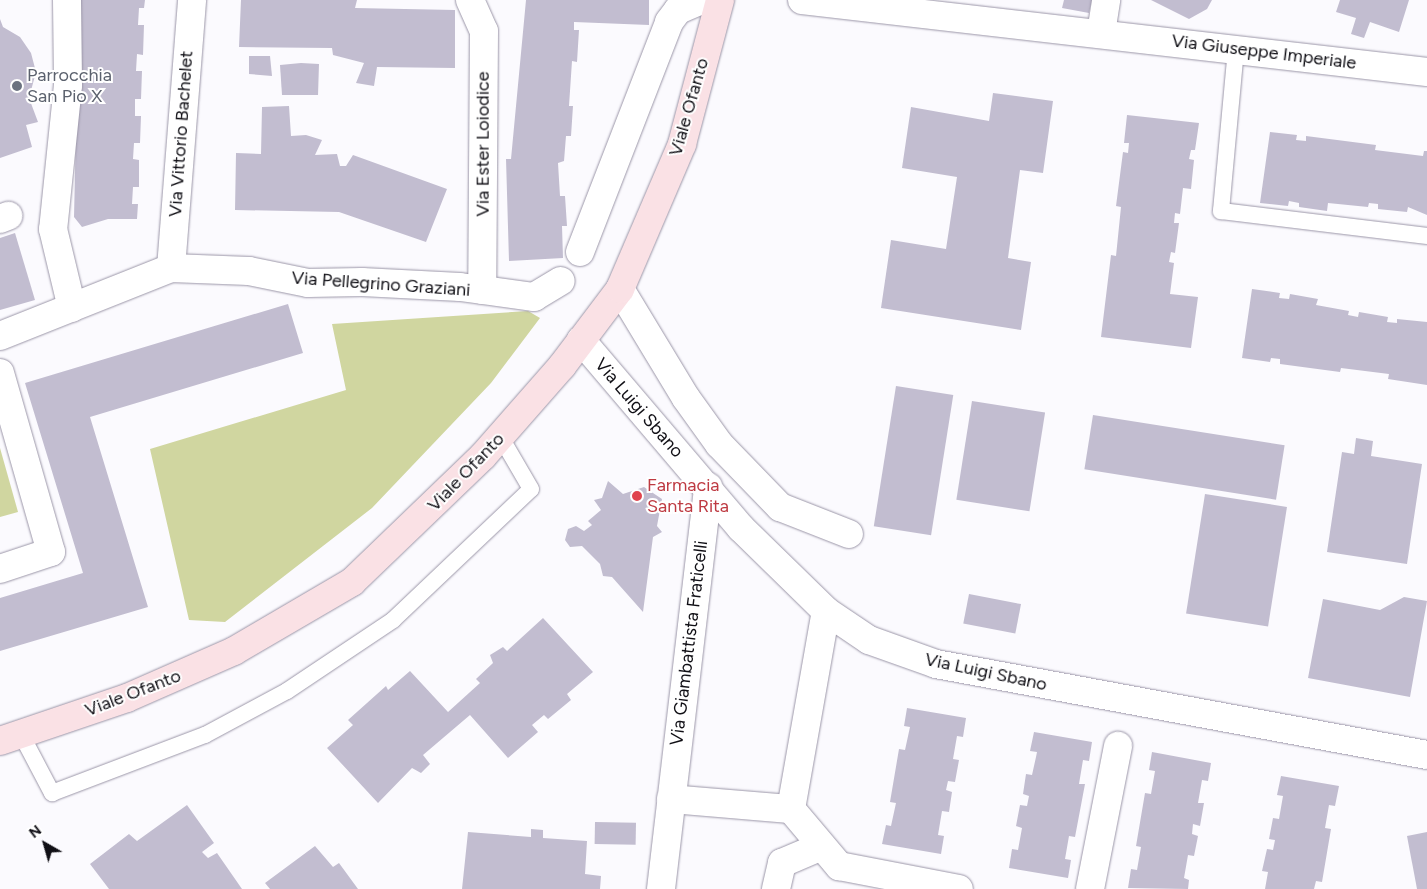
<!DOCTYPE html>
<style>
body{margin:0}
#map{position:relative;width:1427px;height:889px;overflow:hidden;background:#fbfafe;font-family:Figtree,sans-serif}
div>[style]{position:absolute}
.green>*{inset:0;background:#d0d6a0}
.building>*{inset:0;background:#c2bdd0;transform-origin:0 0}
.roads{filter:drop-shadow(0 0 1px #9b96a8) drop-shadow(0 0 1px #9b96a8)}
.lane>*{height:16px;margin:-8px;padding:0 8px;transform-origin:8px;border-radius:8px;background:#fff}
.street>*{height:28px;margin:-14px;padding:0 14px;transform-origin:14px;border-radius:14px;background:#fff}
.secondary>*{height:28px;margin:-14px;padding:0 14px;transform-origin:14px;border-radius:14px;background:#fae1e5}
.dots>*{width:14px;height:14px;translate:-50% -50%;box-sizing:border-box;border:2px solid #fff;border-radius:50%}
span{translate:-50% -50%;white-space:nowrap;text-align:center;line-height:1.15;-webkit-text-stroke:4px #fff;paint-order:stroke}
.street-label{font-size:18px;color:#100f15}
.worship-label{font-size:18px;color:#5b616d}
.left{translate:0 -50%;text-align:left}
.health-label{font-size:18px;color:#be3a42}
.north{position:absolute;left:20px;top:819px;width:50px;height:50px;-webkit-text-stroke:4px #fff;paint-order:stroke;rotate:322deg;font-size:14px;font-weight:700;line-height:20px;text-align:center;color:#100f15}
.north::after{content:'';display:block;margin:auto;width:18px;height:22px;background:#100f15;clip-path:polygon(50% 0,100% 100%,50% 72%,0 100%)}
</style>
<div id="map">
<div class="green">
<i style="clip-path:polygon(528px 311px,540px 318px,491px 383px,372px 508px,225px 622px,189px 620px,150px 449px,346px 390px,332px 324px)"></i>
<i style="clip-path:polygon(0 448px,18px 512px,0 517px)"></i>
</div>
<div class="building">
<i style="clip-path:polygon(79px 0,145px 0,144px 8px,139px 8px,138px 25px,144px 25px,143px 55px,137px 54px,136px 71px,142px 71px,141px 99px,135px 99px,135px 116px,141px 116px,140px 143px,134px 143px,133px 159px,139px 160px,139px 187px,133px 187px,132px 204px,138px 204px,137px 219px,108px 219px,82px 227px,74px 217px)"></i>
<i style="clip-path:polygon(241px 0,357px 0,355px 8px,455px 10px,455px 68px,377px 67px,374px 86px,356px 83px,364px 63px,333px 55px,332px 48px,239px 47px)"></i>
<i style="clip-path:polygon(526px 0,649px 0,649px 25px,574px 22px,574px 30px,579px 30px,577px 62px,572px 61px,569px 106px,573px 106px,571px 136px,566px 136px,564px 161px,558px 163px,560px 196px,565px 196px,567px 226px,562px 226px,563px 258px,509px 261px,506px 159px,511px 159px)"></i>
<i style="clip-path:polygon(1064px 0,1092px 0,1089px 13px,1062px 8px)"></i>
<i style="clip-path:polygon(1151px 0,1212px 0,1207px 9px,1189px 19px)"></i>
<i style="clip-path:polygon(1340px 0,1409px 0,1399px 32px,1370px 22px,1364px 38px,1351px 34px,1356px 18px,1336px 12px)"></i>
<i style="clip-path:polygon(0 19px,3px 27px,20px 37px,31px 53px,36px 72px,29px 98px,38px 122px,26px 125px,32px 147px,0 158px)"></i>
<i style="clip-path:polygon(249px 56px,270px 56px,272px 76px,249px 74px)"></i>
<i style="clip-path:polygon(301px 63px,319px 64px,318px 95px,282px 95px,280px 65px)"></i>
<i style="clip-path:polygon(993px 93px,1053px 101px,1043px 173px,1020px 170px,1008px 258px,1031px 262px,1021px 330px,881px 308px,891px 240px,946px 249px,957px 177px,902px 168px,911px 107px,989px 121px)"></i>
<i style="clip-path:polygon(289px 106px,291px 136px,306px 135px,322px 140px,315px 155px,337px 154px,340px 166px,346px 166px,353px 155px,447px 189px,426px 242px,339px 212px,235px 210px,236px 153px,261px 154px,262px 107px)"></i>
<i style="clip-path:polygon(1127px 115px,1199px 123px,1195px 150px,1191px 150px,1189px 159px,1194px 160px,1191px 189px,1183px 188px,1180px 214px,1175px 213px,1174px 223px,1179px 223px,1175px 253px,1171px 252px,1169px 262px,1174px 263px,1170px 294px,1198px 297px,1191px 348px,1101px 337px,1111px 255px,1116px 256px,1121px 207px,1116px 206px,1123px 152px,1128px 153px,1129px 143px,1124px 143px)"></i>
<i style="clip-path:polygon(1270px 132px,1297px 135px,1296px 140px,1306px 141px,1306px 136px,1376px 145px,1375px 150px,1423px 156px,1424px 151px,1427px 151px,1427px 215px,1408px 207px,1407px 212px,1378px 209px,1378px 204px,1369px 203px,1368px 207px,1328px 203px,1327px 211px,1299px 207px,1299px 203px,1289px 201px,1288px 206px,1260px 203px)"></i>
<i style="clip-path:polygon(15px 233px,35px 300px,0 310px,0 238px)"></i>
<i style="clip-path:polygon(1252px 289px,1280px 293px,1279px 298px,1289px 299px,1290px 294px,1318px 299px,1316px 305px,1349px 311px,1348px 315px,1358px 317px,1359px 312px,1388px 317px,1387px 322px,1397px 323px,1397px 319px,1427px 322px,1427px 385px,1388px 379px,1389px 374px,1341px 368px,1340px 372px,1280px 364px,1280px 359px,1271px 358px,1270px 362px,1242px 358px)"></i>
<i style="clip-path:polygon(288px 304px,303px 353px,90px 417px,148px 607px,0 651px,0 598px,83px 573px,25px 383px)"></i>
<i style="left:896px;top:386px;width:58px;height:142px;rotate:9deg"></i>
<i style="left:972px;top:401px;width:74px;height:100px;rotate:9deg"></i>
<i style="left:1093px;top:415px;width:194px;height:55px;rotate:9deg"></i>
<i style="clip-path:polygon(1356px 438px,1373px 441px,1371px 456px,1422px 464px,1407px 564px,1327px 552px,1342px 452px,1354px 454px)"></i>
<i style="clip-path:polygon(608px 481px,623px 494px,644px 487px,662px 499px,657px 526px,662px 532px,653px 537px,643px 612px,612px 577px,603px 576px,600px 564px,582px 546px,570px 547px,565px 540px,568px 529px,576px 526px,584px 531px,592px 525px,588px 521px,601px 510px,594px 500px,602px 498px)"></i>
<i style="left:1205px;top:494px;width:83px;height:121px;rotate:9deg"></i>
<i style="left:969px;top:594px;width:53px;height:30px;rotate:11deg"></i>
<i style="clip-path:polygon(1404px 597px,1427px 601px,1410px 697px,1308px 678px,1323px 599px,1380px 610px)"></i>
<i style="clip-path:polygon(543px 618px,593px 672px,567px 694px,571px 700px,548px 719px,544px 715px,532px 725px,538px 732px,508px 758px,470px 715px,423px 755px,430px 764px,421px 773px,412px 768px,378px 803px,327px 748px,353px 725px,348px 720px,386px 686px,388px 690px,410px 671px,448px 712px,480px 683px,476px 679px,493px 663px,490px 655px,503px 647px,507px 651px)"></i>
<i style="clip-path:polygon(907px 708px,966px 718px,963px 737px,957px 736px,953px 759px,959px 760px,955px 782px,948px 781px,946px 790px,952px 792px,949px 812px,942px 811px,938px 835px,944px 836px,941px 854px,882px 844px,886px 825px,891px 826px,896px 803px,890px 802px,899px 749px,905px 750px,910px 727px,904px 726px)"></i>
<i style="clip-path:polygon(1034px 732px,1092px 742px,1089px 761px,1083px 760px,1079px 784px,1085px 784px,1075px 837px,1069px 836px,1065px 859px,1071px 860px,1068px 878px,1009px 868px,1012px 849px,1018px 850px,1022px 828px,1016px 826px,1020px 805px,1027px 806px,1029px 796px,1023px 794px,1026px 774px,1032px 775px,1036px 757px,1037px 752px,1030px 751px)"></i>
<i style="clip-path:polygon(1152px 752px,1211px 763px,1208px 781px,1202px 780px,1198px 803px,1204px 803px,1200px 826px,1193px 824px,1192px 834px,1198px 836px,1194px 856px,1188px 855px,1184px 878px,1189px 880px,1188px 889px,1128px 888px,1131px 869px,1137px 870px,1141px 847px,1136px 846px,1145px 793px,1151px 794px,1155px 771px,1149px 770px)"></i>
<i style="clip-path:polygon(1281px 776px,1339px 786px,1335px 806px,1329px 805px,1325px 828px,1331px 829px,1322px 882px,1316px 881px,1314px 889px,1265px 889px,1268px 872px,1262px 871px,1267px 849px,1273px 850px,1275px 840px,1269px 839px,1273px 818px,1279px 819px,1283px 796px,1277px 795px)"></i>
<i style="clip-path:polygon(187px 805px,214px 843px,202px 852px,208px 858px,217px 853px,242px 889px,109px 889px,90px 864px,129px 834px,137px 841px)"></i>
<i style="left:595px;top:822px;width:41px;height:22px;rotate:1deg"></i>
<i style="clip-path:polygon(531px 829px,543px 830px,543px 838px,587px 841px,585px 874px,601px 876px,600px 889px,462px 889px,468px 832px,531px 837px)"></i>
<i style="clip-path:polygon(1427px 832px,1427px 889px,1417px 889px,1407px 836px)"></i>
<i style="clip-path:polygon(315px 846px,333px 867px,339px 863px,358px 889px,270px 889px,265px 883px)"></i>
</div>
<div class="roads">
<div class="lane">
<i style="left:1236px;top:49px;width:163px;rotate:95.3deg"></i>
<i style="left:1221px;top:211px;width:208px;rotate:6.9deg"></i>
<i style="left:21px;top:734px;width:67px;rotate:62.3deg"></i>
<i style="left:52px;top:793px;width:164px;rotate:-20.8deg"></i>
<i style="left:205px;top:735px;width:93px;rotate:-28.2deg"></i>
<i style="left:287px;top:691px;width:128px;rotate:-33.8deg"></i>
<i style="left:393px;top:620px;width:190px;rotate:-43.5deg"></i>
<i style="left:531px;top:489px;width:61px;rotate:-120.3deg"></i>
</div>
<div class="street">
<i style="left:67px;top:0;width:85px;rotate:89.3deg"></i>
<i style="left:68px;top:85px;width:145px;rotate:95.9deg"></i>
<i style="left:53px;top:229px;width:81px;rotate:76.5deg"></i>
<i style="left:470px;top:0;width:34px;rotate:66deg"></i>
<i style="left:484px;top:31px;width:259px;rotate:90.4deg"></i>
<i style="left:802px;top:0;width:629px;rotate:6.57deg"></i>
<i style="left:1101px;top:33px;width:33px;rotate:-81deg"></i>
<i style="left:0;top:219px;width:9px;rotate:-21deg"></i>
<i style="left:580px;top:252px;width:247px;rotate:-68.8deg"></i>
<i style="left:669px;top:22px;width:15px;rotate:-53deg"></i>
<i style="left:678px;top:10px;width:26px;rotate:-23deg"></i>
<i style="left:171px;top:268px;width:269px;rotate:-85.5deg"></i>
<i style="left:620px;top:289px;width:127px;rotate:58.8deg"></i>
<i style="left:686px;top:398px;width:57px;rotate:54.3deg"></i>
<i style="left:719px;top:444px;width:88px;rotate:45.9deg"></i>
<i style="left:780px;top:507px;width:74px;rotate:21.4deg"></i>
<i style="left:0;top:336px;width:184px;rotate:-21.7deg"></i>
<i style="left:171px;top:268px;width:78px;rotate:2.2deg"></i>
<i style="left:249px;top:271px;width:60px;rotate:11.5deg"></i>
<i style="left:308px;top:283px;width:54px;rotate:-1.1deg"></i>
<i style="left:362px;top:282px;width:98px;rotate:2.9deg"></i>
<i style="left:460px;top:287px;width:75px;rotate:7.7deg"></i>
<i style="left:534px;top:297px;width:31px;rotate:-31deg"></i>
<i style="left:581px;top:340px;width:247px;rotate:49.6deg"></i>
<i style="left:741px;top:528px;width:119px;rotate:44.3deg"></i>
<i style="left:826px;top:611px;width:52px;rotate:34deg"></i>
<i style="left:869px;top:640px;width:71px;rotate:19.7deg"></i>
<i style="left:936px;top:664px;width:499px;rotate:10.5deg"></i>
<i style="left:0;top:373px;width:186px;rotate:74.1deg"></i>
<i style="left:51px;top:552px;width:54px;rotate:161.6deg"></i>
<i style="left:671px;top:799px;width:120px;rotate:4.8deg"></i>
<i style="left:791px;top:809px;width:201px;rotate:-80deg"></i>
<i style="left:791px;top:809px;width:75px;rotate:49.9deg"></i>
<i style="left:839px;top:866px;width:122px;rotate:10.9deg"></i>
<i style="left:661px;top:889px;width:405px;rotate:-83.3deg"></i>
<i style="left:776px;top:889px;width:27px;rotate:-77deg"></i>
<i style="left:782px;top:863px;width:43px;rotate:-23deg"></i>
<i style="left:1090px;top:889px;width:146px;rotate:-78.9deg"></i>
</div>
<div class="secondary">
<i style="left:0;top:741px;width:134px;rotate:-18.7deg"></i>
<i style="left:127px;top:698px;width:117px;rotate:-23.7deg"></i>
<i style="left:234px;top:651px;width:137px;rotate:-30.3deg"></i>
<i style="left:352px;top:582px;width:182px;rotate:-43.9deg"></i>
<i style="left:483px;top:456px;width:120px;rotate:-48.7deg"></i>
<i style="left:562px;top:366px;width:96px;rotate:-53deg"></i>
<i style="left:620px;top:289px;width:158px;rotate:-66.8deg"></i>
<i style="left:682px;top:144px;width:149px;rotate:-75.2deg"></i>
</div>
</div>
<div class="dots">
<i style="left:17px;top:86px;background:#6b7280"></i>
<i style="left:637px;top:496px;background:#e0444e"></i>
</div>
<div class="street-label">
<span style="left:1264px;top:52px;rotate:7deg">Via Giuseppe Imperiale</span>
<span style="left:689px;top:107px;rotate:-74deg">Viale Ofanto</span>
<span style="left:181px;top:134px;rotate:-86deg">Via Vittorio Bachelet</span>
<span style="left:483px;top:144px;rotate:-90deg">Via Ester Loiodice</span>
<span style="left:381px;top:284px;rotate:4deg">Via Pellegrino Graziani</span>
<span style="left:639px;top:408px;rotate:49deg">Via Luigi Sbano</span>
<span style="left:466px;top:472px;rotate:-46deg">Viale Ofanto</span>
<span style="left:689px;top:643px;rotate:-83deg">Via Giambattista Fraticelli</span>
<span style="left:986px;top:672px;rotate:12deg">Via Luigi Sbano</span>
<span style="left:133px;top:693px;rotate:-21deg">Viale Ofanto</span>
</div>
<div class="worship-label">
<span class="left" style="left:27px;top:86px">Parrocchia<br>San Pio X</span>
</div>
<div class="health-label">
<span class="left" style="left:647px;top:496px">Farmacia<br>Santa Rita</span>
</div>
<div class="north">N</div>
</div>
